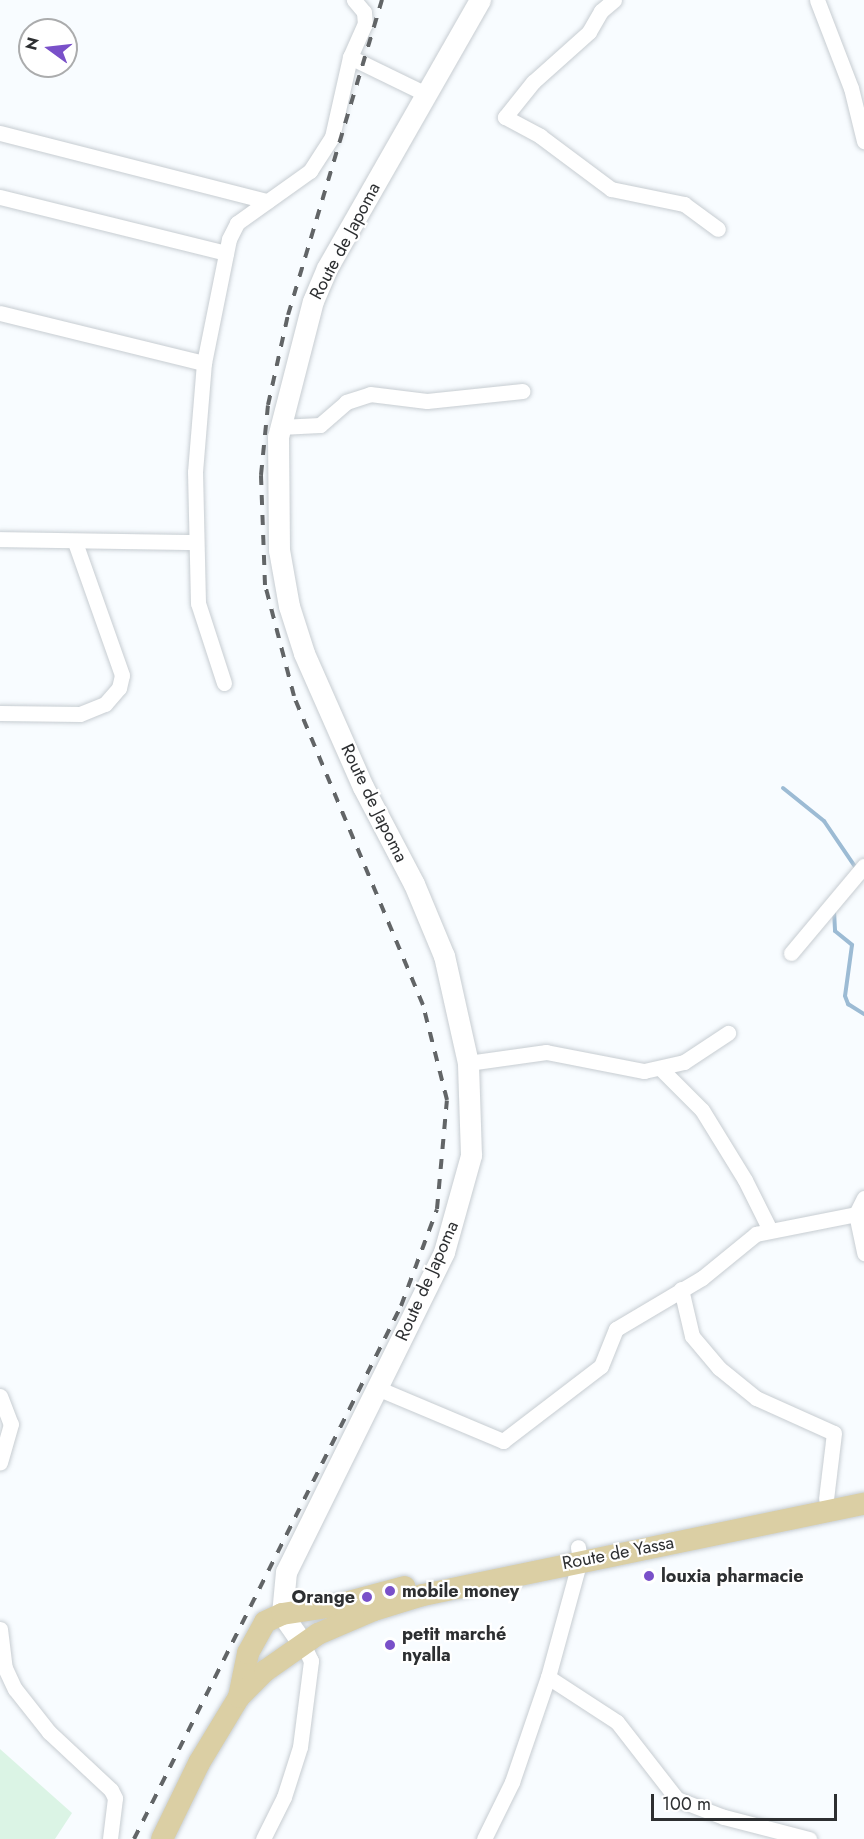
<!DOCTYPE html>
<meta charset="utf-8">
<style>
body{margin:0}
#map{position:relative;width:864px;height:1839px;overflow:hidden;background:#f8fcff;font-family:Jost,sans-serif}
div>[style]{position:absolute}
.green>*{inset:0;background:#dbf4e5}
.stream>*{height:4px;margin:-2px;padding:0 2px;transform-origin:2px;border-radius:2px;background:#9cbbd4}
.roads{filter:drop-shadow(0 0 2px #c7cdd2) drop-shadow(0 0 2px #c7cdd2)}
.street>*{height:15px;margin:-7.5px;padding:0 7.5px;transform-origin:7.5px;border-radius:7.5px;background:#fff}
.secondary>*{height:21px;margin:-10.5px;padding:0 10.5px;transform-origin:10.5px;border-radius:10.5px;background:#fff}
.primary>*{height:22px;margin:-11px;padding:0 11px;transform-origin:11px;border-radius:11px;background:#dbcfa4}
.rail>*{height:4px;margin-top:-2px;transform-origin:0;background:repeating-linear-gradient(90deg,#626567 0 10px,transparent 0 20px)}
.dots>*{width:16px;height:16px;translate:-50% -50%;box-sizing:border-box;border:3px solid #fff;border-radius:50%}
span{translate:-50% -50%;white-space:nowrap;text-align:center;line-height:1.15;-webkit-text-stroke:4.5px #fff;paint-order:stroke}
.street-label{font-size:18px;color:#2d2f31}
.poi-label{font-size:18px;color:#2d2f31;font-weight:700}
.left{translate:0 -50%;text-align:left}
.right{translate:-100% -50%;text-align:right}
.north{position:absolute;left:18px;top:18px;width:60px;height:60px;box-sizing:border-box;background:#fff;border:2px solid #abacad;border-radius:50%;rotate:285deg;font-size:16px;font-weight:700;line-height:24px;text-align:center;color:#2d2f31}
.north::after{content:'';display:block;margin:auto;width:21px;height:27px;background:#7950c9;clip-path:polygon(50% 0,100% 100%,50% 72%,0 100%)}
.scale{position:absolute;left:651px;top:1794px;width:186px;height:27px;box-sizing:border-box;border:3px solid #2d2f31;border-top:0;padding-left:8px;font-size:18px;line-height:21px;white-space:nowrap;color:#2d2f31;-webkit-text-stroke:4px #fff;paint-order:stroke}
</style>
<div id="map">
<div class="green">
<i style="clip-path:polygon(0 1749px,72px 1813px,55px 1839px,0 1839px)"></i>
</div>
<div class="stream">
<i style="left:783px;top:788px;width:53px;rotate:38.8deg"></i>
<i style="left:824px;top:821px;width:57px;rotate:55.8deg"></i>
<i style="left:834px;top:911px;width:20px;rotate:87deg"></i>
<i style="left:835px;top:931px;width:22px;rotate:39deg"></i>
<i style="left:852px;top:945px;width:51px;rotate:97.8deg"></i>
<i style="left:845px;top:996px;width:9px;rotate:69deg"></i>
<i style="left:848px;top:1004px;width:19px;rotate:32deg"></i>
</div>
<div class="roads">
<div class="street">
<i style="left:614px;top:0;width:17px;rotate:140deg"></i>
<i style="left:601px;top:11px;width:24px;rotate:120deg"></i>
<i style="left:589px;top:32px;width:75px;rotate:138.2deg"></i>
<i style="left:533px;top:82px;width:45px;rotate:128.7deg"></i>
<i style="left:505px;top:117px;width:40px;rotate:28deg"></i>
<i style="left:540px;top:136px;width:89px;rotate:36.7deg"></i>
<i style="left:611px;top:189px;width:75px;rotate:11.6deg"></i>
<i style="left:684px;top:204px;width:42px;rotate:36.3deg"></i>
<i style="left:817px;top:0;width:94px;rotate:68.9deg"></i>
<i style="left:851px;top:88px;width:55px;rotate:76.2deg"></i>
<i style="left:350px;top:57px;width:85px;rotate:26deg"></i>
<i style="left:0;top:133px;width:276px;rotate:14.3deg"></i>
<i style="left:0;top:197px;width:233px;rotate:13.9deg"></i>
<i style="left:0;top:313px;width:210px;rotate:13.8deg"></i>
<i style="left:280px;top:427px;width:40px;rotate:-2.9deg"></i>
<i style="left:320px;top:425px;width:35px;rotate:-41deg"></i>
<i style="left:346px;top:402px;width:25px;rotate:-18deg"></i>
<i style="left:370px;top:394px;width:57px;rotate:7deg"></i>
<i style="left:427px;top:401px;width:96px;rotate:-6deg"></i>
<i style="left:0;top:539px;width:195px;rotate:0.9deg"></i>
<i style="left:224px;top:683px;width:84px;rotate:-108deg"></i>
<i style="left:198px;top:603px;width:131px;rotate:-91.3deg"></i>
<i style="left:195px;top:472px;width:109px;rotate:-85.3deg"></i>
<i style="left:204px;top:363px;width:126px;rotate:-78.6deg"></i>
<i style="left:229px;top:239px;width:18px;rotate:-63deg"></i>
<i style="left:237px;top:223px;width:90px;rotate:-35.5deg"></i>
<i style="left:310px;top:171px;width:40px;rotate:-57.1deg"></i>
<i style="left:332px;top:137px;width:82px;rotate:-77.3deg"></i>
<i style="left:350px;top:57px;width:36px;rotate:-66deg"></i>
<i style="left:365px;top:24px;width:12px;rotate:-95deg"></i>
<i style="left:364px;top:12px;width:16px;rotate:-130deg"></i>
<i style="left:0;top:713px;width:80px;rotate:0.7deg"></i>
<i style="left:80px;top:714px;width:27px;rotate:-22deg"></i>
<i style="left:105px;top:704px;width:21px;rotate:-49deg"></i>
<i style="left:119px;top:688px;width:13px;rotate:-77deg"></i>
<i style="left:122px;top:675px;width:141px;rotate:-109.5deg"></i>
<i style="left:791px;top:953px;width:114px;rotate:-50deg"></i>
<i style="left:468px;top:1063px;width:79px;rotate:-8deg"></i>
<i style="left:546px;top:1052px;width:100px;rotate:11deg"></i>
<i style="left:644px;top:1071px;width:41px;rotate:-12.7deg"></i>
<i style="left:684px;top:1062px;width:53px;rotate:-33.4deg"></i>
<i style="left:660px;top:1068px;width:59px;rotate:45deg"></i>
<i style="left:702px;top:1110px;width:82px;rotate:58.4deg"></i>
<i style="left:745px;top:1180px;width:56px;rotate:63.4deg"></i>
<i style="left:864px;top:1198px;width:18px;rotate:117deg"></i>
<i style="left:856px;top:1214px;width:40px;rotate:78deg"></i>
<i style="left:681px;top:1289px;width:48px;rotate:76.8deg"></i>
<i style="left:692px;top:1336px;width:42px;rotate:49.8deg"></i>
<i style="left:719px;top:1368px;width:48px;rotate:39deg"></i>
<i style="left:756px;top:1398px;width:85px;rotate:24.2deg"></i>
<i style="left:834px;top:1433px;width:66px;rotate:96.9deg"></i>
<i style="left:377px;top:1388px;width:137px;rotate:22.8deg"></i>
<i style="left:503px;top:1441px;width:123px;rotate:-37.4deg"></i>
<i style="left:601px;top:1366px;width:40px;rotate:-68deg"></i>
<i style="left:616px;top:1329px;width:100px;rotate:-30.7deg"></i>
<i style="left:702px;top:1278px;width:70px;rotate:-39.2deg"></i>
<i style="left:756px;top:1234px;width:102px;rotate:-11.3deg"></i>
<i style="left:0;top:1396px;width:30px;rotate:69deg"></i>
<i style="left:11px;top:1424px;width:40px;rotate:106deg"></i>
<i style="left:0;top:1629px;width:39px;rotate:83deg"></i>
<i style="left:5px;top:1668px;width:23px;rotate:65deg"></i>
<i style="left:15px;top:1689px;width:55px;rotate:51.7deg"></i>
<i style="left:49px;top:1732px;width:85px;rotate:43.1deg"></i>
<i style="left:111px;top:1790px;width:9px;rotate:63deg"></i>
<i style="left:115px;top:1798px;width:41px;rotate:97deg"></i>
<i style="left:548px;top:1677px;width:82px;rotate:33.1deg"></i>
<i style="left:617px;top:1722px;width:98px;rotate:52.1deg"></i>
<i style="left:677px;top:1799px;width:50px;rotate:21deg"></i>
<i style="left:724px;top:1817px;width:88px;rotate:14.5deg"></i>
<i style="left:263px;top:1839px;width:47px;rotate:-63.4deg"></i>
<i style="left:284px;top:1797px;width:52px;rotate:-72.3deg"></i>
<i style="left:300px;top:1747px;width:87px;rotate:-82.7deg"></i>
<i style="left:311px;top:1661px;width:19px;rotate:-115deg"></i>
<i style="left:484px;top:1839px;width:64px;rotate:-63.8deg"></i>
<i style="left:512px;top:1782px;width:111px;rotate:-71.1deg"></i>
<i style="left:548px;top:1677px;width:121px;rotate:-74.7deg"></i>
<i style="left:580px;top:1560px;width:13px;rotate:-99deg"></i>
</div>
<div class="secondary">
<i style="left:303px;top:1644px;width:37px;rotate:-125deg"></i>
<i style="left:282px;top:1614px;width:42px;rotate:-84.6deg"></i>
<i style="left:286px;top:1572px;width:357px;rotate:-63.7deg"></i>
<i style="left:444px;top:1252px;width:101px;rotate:-74.4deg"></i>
<i style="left:471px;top:1155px;width:92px;rotate:-91.9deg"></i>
<i style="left:468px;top:1063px;width:110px;rotate:-102.6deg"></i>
<i style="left:444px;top:956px;width:78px;rotate:-112.6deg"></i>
<i style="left:414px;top:884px;width:110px;rotate:-117.7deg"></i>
<i style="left:363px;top:787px;width:146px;rotate:-113.8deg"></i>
<i style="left:304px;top:653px;width:49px;rotate:-107.7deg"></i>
<i style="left:289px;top:606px;width:57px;rotate:-100.1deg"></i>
<i style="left:279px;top:550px;width:113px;rotate:-90.5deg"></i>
<i style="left:278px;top:437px;width:140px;rotate:-75.6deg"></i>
<i style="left:313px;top:301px;width:36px;rotate:-67deg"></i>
<i style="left:327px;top:268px;width:309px;rotate:-60.3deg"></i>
</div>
<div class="primary">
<i style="left:239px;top:1697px;width:45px;rotate:-78.4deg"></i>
<i style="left:248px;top:1653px;width:35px;rotate:-61deg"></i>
<i style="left:265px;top:1622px;width:19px;rotate:-25deg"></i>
<i style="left:282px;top:1614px;width:53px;rotate:-8.7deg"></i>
<i style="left:334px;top:1606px;width:73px;rotate:-15deg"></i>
<i style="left:162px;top:1839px;width:85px;rotate:-64deg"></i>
<i style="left:199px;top:1763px;width:77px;rotate:-58.8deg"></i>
<i style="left:239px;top:1697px;width:37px;rotate:-45deg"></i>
<i style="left:265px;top:1671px;width:65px;rotate:-34.9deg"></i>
<i style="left:318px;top:1634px;width:61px;rotate:-23.2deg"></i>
<i style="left:374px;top:1610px;width:51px;rotate:-17deg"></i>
<i style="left:423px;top:1595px;width:450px;rotate:-11.7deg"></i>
</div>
</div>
<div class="rail">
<i style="left:134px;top:1839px;width:596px;rotate:-63.39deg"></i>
<i style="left:401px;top:1306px;width:103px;rotate:-69.6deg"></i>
<i style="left:437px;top:1209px;width:109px;rotate:-84.8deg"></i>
<i style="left:447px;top:1100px;width:98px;rotate:-104.2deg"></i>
<i style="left:423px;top:1005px;width:335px;rotate:-112.7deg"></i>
<i style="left:294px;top:696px;width:115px;rotate:-104.6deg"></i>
<i style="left:265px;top:585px;width:110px;rotate:-92.1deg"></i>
<i style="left:261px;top:475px;width:70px;rotate:-84.3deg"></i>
<i style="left:268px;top:405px;width:92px;rotate:-77.5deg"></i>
<i style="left:288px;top:315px;width:329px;rotate:-73.4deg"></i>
</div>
<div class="dots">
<i style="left:649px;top:1576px;background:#7950c9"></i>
<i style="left:390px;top:1591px;background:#7950c9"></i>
<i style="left:367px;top:1597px;background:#7950c9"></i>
<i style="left:390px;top:1645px;background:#7950c9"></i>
</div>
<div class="street-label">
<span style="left:345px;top:241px;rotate:-62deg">Route de Japoma</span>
<span style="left:374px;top:803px;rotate:64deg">Route de Japoma</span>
<span style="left:427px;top:1281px;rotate:-66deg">Route de Japoma</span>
<span style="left:618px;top:1553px;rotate:-11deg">Route de Yassa</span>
</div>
<div class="poi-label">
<span class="left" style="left:661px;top:1576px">louxia pharmacie</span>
<span class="left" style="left:402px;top:1591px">mobile money</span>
<span class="right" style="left:355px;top:1597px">Orange</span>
<span class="left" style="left:402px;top:1645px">petit marché<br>nyalla</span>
</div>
<div class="north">N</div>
<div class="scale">100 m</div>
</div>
